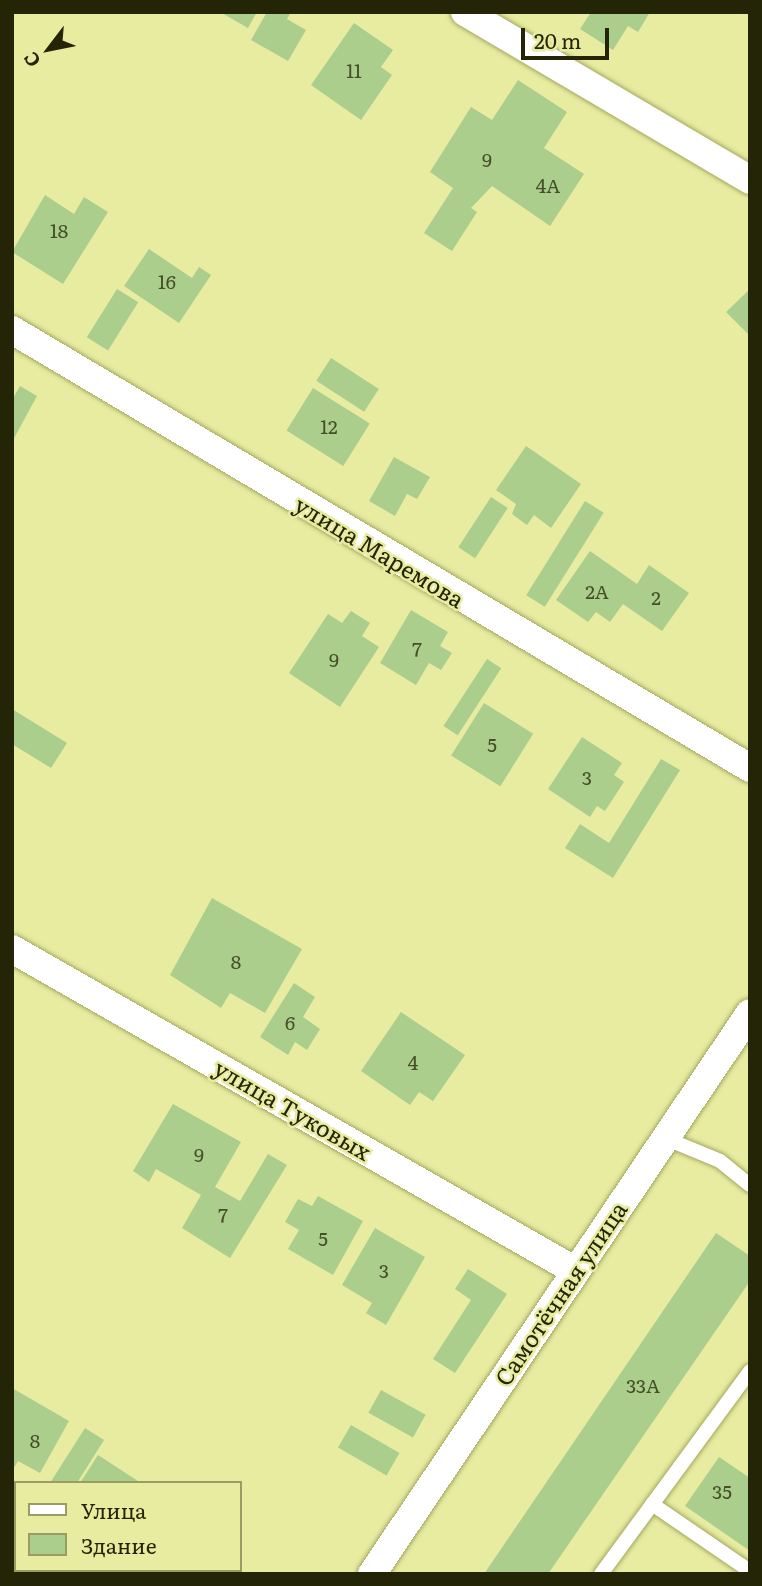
<!DOCTYPE html>
<meta charset="utf-8">
<style>
body{margin:0}
#map{position:relative;width:762px;height:1586px;overflow:hidden;background:#e7eca1;font-family:Literata,serif}
div>[style]{position:absolute}
.building>*{inset:0;background:#abce8d;transform-origin:0 0}
.roads{filter:drop-shadow(0 0 2px #a4a860) drop-shadow(0 0 2px #a4a860)}
.service>*{height:14px;margin:-7px;padding:0 7px;transform-origin:7px;border-radius:7px;background:#fff}
.minor>*{height:28px;margin:-14px;padding:0 14px;transform-origin:14px;border-radius:14px;background:#fff}
span{translate:-50% -50%;white-space:nowrap;text-align:center;line-height:1.15;-webkit-text-stroke:5px #e7eca1;paint-order:stroke}
.number-label{font-size:19px;color:#464f28}
.number-label span{-webkit-text-stroke-width:0}
.street-label{font-size:23px;color:#242506}
.frame{position:absolute;inset:0;border:14px solid #242506;pointer-events:none}
.legend{position:absolute;left:14px;top:1481px;width:228px;height:91px;box-sizing:border-box;background:#e7eca1;border:2px solid #999c63;margin:0;padding:9px 12px;list-style:none;font-size:21px;color:#242506}
.legend li{display:flex;align-items:center;gap:14px;height:35px}
.legend b{width:35px;border:2px solid #999c63}
.north{position:absolute;left:14px;top:14px;width:70px;height:70px;-webkit-text-stroke:5px #e7eca1;paint-order:stroke;rotate:238deg;font-size:19px;font-weight:700;line-height:28px;text-align:center;color:#242506}
.north::after{content:'';display:block;margin:auto;width:24px;height:32px;background:#242506;clip-path:polygon(50% 0,100% 100%,50% 72%,0 100%)}
.scale{position:absolute;left:521px;top:28px;width:88px;height:32px;box-sizing:border-box;border:4px solid #242506;border-top:0;padding-left:9px;font-size:21px;line-height:24px;white-space:nowrap;color:#242506;-webkit-text-stroke:5px #e7eca1;paint-order:stroke}
</style>
<div id="map">
<div class="building">
<i style="clip-path:polygon(220px 12px,257px 12px,248px 28px)"></i>
<i style="clip-path:polygon(267px 12px,291px 12px,287px 19px,306px 30px,288px 61px,251px 40px)"></i>
<i style="clip-path:polygon(591px 12px,650px 12px,638px 32px,628px 26px,613px 50px,580px 29px)"></i>
<i style="clip-path:polygon(354px 23px,393px 50px,381px 67px,392px 75px,361px 120px,311px 85px)"></i>
<i style="clip-path:polygon(518px 80px,567px 112px,544px 148px,584px 174px,550px 226px,492px 186px,471px 208px,477px 212px,452px 251px,424px 233px,453px 188px,430px 172px,471px 107px,492px 120px)"></i>
<i style="clip-path:polygon(45px 195px,74px 214px,84px 197px,108px 212px,63px 284px,12px 252px)"></i>
<i style="clip-path:polygon(149px 249px,192px 278px,199px 267px,211px 275px,179px 323px,124px 286px)"></i>
<i style="left:117px;top:289px;width:25px;height:57px;rotate:32deg"></i>
<i style="clip-path:polygon(750px 289px,750px 336px,726px 312px)"></i>
<i style="left:331px;top:358px;width:57px;height:27px;rotate:33deg"></i>
<i style="clip-path:polygon(20px 386px,37px 396px,12px 442px,12px 400px)"></i>
<i style="left:313px;top:388px;width:67px;height:50px;rotate:32deg"></i>
<i style="clip-path:polygon(526px 446px,581px 484px,551px 528px,534px 515px,527px 525px,512px 514px,516px 504px,496px 490px)"></i>
<i style="clip-path:polygon(394px 457px,430px 477px,417px 499px,407px 494px,395px 516px,369px 501px)"></i>
<i style="left:491px;top:497px;width:20px;height:60px;rotate:33deg"></i>
<i style="left:585px;top:501px;width:22px;height:111px;rotate:32deg"></i>
<i style="clip-path:polygon(590px 551px,637px 584px,649px 565px,689px 593px,662px 631px,623px 604px,610px 622px,596px 612px,588px 622px,556px 600px)"></i>
<i style="clip-path:polygon(411px 610px,448px 632px,440px 646px,452px 653px,441px 670px,429px 663px,416px 685px,380px 663px)"></i>
<i style="clip-path:polygon(351px 611px,370px 623px,362px 636px,379px 647px,340px 707px,289px 673px,328px 614px,342px 623px)"></i>
<i style="left:487px;top:659px;width:17px;height:80px;rotate:33deg"></i>
<i style="left:484px;top:703px;width:58px;height:62px;rotate:32deg"></i>
<i style="clip-path:polygon(12px 709px,67px 743px,51px 768px,12px 744px)"></i>
<i style="clip-path:polygon(582px 737px,622px 763px,614px 775px,624px 782px,605px 811px,597px 806px,590px 817px,548px 789px)"></i>
<i style="clip-path:polygon(661px 759px,680px 770px,613px 878px,565px 848px,580px 824px,609px 843px)"></i>
<i style="clip-path:polygon(212px 898px,302px 949px,265px 1013px,230px 993px,221px 1008px,170px 975px)"></i>
<i style="clip-path:polygon(294px 983px,315px 997px,303px 1017px,320px 1029px,307px 1050px,295px 1042px,288px 1055px,260px 1037px)"></i>
<i style="clip-path:polygon(401px 1012px,465px 1055px,433px 1101px,419px 1092px,410px 1105px,361px 1071px)"></i>
<i style="clip-path:polygon(173px 1104px,241px 1142px,215px 1187px,240px 1201px,268px 1154px,287px 1165px,230px 1258px,182px 1228px,201px 1195px,156px 1169px,149px 1182px,133px 1171px)"></i>
<i style="clip-path:polygon(318px 1196px,363px 1221px,333px 1275px,288px 1249px,299px 1230px,285px 1222px,298px 1199px,312px 1206px)"></i>
<i style="clip-path:polygon(375px 1228px,425px 1257px,386px 1325px,366px 1313px,372px 1303px,342px 1285px)"></i>
<i style="clip-path:polygon(716px 1233px,750px 1256px,750px 1281px,548px 1574px,484px 1574px)"></i>
<i style="clip-path:polygon(468px 1269px,507px 1294px,455px 1373px,433px 1359px,471px 1300px,455px 1289px)"></i>
<i style="clip-path:polygon(12px 1388px,69px 1421px,40px 1473px,18px 1461px,12px 1471px)"></i>
<i style="left:381px;top:1390px;width:51px;height:26px;rotate:29deg"></i>
<i style="left:351px;top:1425px;width:56px;height:26px;rotate:30deg"></i>
<i style="clip-path:polygon(85px 1428px,104px 1440px,77px 1483px,50px 1483px)"></i>
<i style="clip-path:polygon(98px 1455px,141px 1483px,80px 1483px)"></i>
<i style="clip-path:polygon(719px 1457px,750px 1478px,750px 1551px,685px 1506px)"></i>
<i style="clip-path:polygon(153px 1570px,201px 1570px,150px 1574px)"></i>
</div>
<div class="roads">
<div class="service">
<i style="left:667px;top:1139px;width:57px;rotate:22.5deg"></i>
<i style="left:720px;top:1161px;width:38px;rotate:39deg"></i>
<i style="left:652px;top:1504px;width:119px;rotate:34.4deg"></i>
<i style="left:601px;top:1574px;width:252px;rotate:-53.7deg"></i>
</div>
<div class="minor">
<i style="left:465px;top:12px;width:331px;rotate:30.5deg"></i>
<i style="left:12px;top:330px;width:858px;rotate:30.69deg"></i>
<i style="left:12px;top:949px;width:647px;rotate:29.73deg"></i>
<i style="left:12px;top:1570px;width:8px;rotate:30deg"></i>
<i style="left:372px;top:1574px;width:676px;rotate:-56.03deg"></i>
</div>
</div>
<div class="number-label">
<span style="left:354px;top:71px">11</span>
<span style="left:487px;top:160px">9</span>
<span style="left:548px;top:186px">4А</span>
<span style="left:59px;top:231px">18</span>
<span style="left:167px;top:282px">16</span>
<span style="left:329px;top:427px">12</span>
<span style="left:597px;top:592px">2А</span>
<span style="left:656px;top:598px">2</span>
<span style="left:417px;top:649px">7</span>
<span style="left:334px;top:660px">9</span>
<span style="left:492px;top:745px">5</span>
<span style="left:587px;top:778px">3</span>
<span style="left:236px;top:962px">8</span>
<span style="left:290px;top:1023px">6</span>
<span style="left:413px;top:1063px">4</span>
<span style="left:199px;top:1155px">9</span>
<span style="left:223px;top:1215px">7</span>
<span style="left:323px;top:1239px">5</span>
<span style="left:384px;top:1271px">3</span>
<span style="left:643px;top:1386px">33А</span>
<span style="left:35px;top:1441px">8</span>
<span style="left:722px;top:1492px">35</span>
</div>
<div class="street-label">
<span style="left:380px;top:551px;rotate:31deg">улица Маремова</span>
<span style="left:293px;top:1109px;rotate:30deg">улица Туковых</span>
<span style="left:560px;top:1293px;rotate:-56deg">Самотёчная улица</span>
</div>
<div class="frame"></div>
<ul class="legend">
<li><b style="height:9px;background:#fff"></b>Улица</li>
<li><b style="height:19px;background:#abce8d"></b>Здание</li>
</ul>
<div class="north">С</div>
<div class="scale">20 m</div>
</div>
